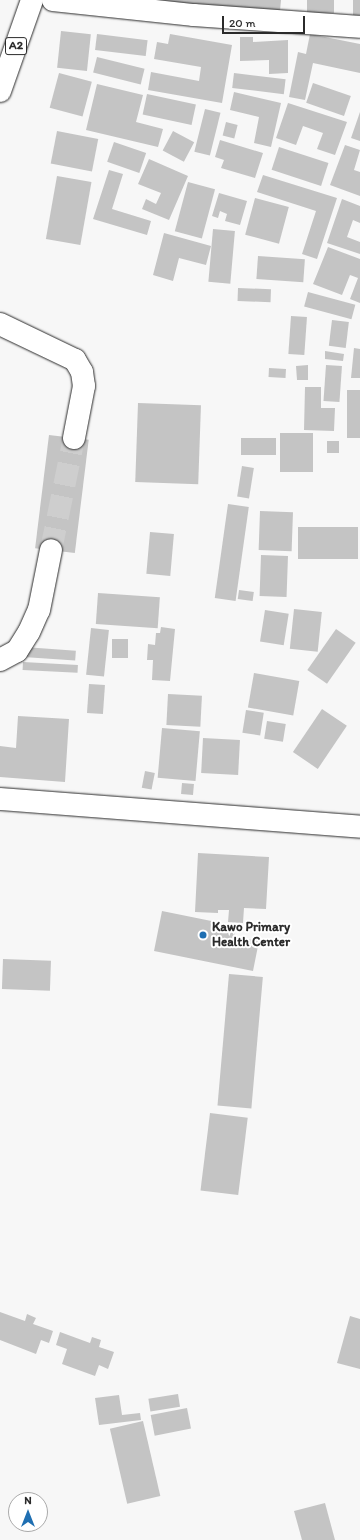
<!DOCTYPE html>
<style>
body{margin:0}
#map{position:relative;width:360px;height:1540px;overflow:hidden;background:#f7f7f7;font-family:Itim,sans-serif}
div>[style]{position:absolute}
.building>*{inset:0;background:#c4c4c4;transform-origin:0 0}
.minor-tunnel>*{height:22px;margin-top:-11px;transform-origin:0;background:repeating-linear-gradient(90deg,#cecece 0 22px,transparent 0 33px)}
.roads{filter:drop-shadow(0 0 1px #2b2b2b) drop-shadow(0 0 1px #2b2b2b)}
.minor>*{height:22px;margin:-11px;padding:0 11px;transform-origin:11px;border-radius:11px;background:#fff}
.highway>*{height:22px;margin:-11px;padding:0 11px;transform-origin:11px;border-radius:11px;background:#fff}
.dots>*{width:11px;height:11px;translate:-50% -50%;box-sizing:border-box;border:2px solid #fff;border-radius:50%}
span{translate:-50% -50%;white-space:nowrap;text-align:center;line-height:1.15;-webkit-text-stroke:4px #fff;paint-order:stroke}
.shield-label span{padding:1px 3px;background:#fff;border:1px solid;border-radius:3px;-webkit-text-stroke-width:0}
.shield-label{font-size:12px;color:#2b2b2b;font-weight:700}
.poi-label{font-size:13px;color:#2b2b2b;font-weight:700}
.left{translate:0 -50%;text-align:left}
.north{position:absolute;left:8px;top:1492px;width:40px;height:40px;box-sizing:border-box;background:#fff;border:1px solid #aaa;border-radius:50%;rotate:0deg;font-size:11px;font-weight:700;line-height:16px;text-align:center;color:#2b2b2b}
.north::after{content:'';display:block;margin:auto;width:14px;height:18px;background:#1f6fb2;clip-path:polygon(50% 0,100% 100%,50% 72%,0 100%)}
.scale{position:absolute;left:222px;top:16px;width:83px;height:18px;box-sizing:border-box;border:2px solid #2b2b2b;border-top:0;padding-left:5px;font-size:12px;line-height:14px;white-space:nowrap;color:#2b2b2b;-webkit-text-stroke:3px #fff;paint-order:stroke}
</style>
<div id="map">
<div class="building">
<i style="clip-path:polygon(143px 0,281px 0,280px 11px,143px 4px)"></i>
<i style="left:307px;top:0;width:27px;height:13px"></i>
<i style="left:353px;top:0;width:7px;height:15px"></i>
<i style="left:61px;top:31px;width:30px;height:37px;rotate:6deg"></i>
<i style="left:97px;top:34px;width:51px;height:16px;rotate:7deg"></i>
<i style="clip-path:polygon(170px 34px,232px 45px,222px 103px,148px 90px,151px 72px,199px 81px,201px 67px,154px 59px,157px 42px,168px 44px)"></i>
<i style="clip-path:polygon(310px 34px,360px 44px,360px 73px,313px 63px,305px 100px,289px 97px,298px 52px,306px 54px)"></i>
<i style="clip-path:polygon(240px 37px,253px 37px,253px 42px,288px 40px,288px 73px,269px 74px,269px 60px,240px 61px)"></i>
<i style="left:97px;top:57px;width:49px;height:16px;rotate:14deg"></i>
<i style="left:59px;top:73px;width:34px;height:36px;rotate:15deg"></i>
<i style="left:234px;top:73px;width:52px;height:15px;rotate:7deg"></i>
<i style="left:313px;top:83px;width:40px;height:21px;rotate:19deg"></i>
<i style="clip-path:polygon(97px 84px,143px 95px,136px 122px,163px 129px,158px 147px,86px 130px)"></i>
<i style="clip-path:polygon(234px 92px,281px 103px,271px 147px,254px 143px,259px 117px,230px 110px)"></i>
<i style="left:147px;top:94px;width:50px;height:21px;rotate:12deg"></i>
<i style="clip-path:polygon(288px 103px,347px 122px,335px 155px,317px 149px,323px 133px,303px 126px,296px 145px,276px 138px)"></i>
<i style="left:205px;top:109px;width:16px;height:44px;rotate:14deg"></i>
<i style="clip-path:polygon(360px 112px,360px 141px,351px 138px)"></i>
<i style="left:226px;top:122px;width:12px;height:14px;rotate:14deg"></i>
<i style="left:57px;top:131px;width:42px;height:33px;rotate:11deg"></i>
<i style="left:173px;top:131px;width:24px;height:22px;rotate:28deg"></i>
<i style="clip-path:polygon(220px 140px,263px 153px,255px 178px,221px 168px,224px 160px,215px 157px)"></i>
<i style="left:114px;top:142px;width:34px;height:21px;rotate:19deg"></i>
<i style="clip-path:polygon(345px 145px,360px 150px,354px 170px,360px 172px,360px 196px,330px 185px)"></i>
<i style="left:279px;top:147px;width:52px;height:24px;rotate:18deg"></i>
<i style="clip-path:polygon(149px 159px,188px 176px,169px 220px,142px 209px,146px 199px,156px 204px,161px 193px,138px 184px)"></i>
<i style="clip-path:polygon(109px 170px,123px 174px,112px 209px,151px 221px,147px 235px,93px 219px)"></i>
<i style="clip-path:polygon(263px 175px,337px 198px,317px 259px,302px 254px,316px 211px,257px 192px)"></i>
<i style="left:57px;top:176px;width:35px;height:64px;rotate:10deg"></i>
<i style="left:188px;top:182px;width:28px;height:51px;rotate:15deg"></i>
<i style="clip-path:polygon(219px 193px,247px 201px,240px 225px,225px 221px,227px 214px,220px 211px,218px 218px,212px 216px)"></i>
<i style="left:255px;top:198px;width:35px;height:38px;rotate:15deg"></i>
<i style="clip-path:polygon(342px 199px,360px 206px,360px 223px,353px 220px,347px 237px,360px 242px,360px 254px,327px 243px)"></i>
<i style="left:213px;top:229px;width:22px;height:53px;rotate:5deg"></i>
<i style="clip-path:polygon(164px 233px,211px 246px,206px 265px,179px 258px,173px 281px,153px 275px)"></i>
<i style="clip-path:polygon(328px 247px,360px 259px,360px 303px,350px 299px,358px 278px,350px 275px,342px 295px,313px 284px)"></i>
<i style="left:258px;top:256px;width:47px;height:23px;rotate:4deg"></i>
<i style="left:238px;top:288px;width:33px;height:13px;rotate:2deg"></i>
<i style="left:308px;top:292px;width:49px;height:15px;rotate:15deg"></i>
<i style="left:291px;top:316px;width:16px;height:38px;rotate:4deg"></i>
<i style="left:332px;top:320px;width:17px;height:26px;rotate:7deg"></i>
<i style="clip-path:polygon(354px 348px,360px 349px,360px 378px,351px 378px)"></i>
<i style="clip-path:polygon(325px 351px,344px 354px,343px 361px,325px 359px)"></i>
<i style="clip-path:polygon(308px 365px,308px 380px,297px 380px,296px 366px)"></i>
<i style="left:326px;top:365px;width:16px;height:36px;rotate:4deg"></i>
<i style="left:269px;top:368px;width:17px;height:9px;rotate:3deg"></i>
<i style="clip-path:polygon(305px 387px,321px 387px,321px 408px,335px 408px,334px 431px,304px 430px)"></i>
<i style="left:347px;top:390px;width:13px;height:48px"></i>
<i style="left:138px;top:403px;width:63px;height:79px;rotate:2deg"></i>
<i style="left:280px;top:433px;width:33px;height:39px"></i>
<i style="left:49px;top:435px;width:40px;height:114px;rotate:7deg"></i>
<i style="left:241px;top:438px;width:35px;height:17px"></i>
<i style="left:327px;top:441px;width:12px;height:12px"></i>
<i style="left:242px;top:466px;width:12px;height:31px;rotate:9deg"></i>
<i style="left:228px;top:504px;width:21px;height:95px;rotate:8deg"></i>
<i style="left:260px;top:511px;width:33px;height:39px;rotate:2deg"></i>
<i style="left:298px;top:527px;width:60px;height:32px"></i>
<i style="left:150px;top:532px;width:24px;height:42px;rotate:5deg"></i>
<i style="left:261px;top:555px;width:27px;height:41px;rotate:2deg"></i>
<i style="left:239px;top:590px;width:15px;height:9px;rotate:8deg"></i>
<i style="left:98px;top:593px;width:62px;height:31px;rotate:4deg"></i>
<i style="left:294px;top:609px;width:28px;height:40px;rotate:6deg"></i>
<i style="left:265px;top:610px;width:24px;height:32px;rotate:9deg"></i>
<i style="clip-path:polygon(161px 627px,175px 629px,170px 681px,152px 680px,153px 660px,147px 660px,148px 644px,155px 645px,156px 633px,160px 633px)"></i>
<i style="left:91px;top:628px;width:18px;height:47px;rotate:6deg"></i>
<i style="left:336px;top:629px;width:24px;height:50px;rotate:35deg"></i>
<i style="left:112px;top:639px;width:16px;height:19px"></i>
<i style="left:24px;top:647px;width:52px;height:10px;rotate:4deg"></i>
<i style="left:23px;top:662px;width:55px;height:8px;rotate:3deg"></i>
<i style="left:254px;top:673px;width:46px;height:35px;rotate:10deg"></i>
<i style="left:89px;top:684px;width:16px;height:29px;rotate:4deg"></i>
<i style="left:168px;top:694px;width:34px;height:31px;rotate:3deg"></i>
<i style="left:322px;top:709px;width:30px;height:52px;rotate:34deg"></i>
<i style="left:246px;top:710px;width:18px;height:23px;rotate:9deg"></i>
<i style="clip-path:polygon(18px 716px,69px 719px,65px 782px,0 777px,0 746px,16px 748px)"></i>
<i style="left:267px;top:721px;width:19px;height:18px;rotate:9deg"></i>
<i style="left:162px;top:728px;width:38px;height:50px;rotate:5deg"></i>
<i style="left:203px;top:738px;width:37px;height:35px;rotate:3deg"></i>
<i style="left:145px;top:771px;width:10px;height:17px;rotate:11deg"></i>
<i style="left:182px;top:783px;width:12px;height:11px;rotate:5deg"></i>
<i style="clip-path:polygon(198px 853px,269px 857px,266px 909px,244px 908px,243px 923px,228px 922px,229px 910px,218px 910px,218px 913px,195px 912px)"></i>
<i style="clip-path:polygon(162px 911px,236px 926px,234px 936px,259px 941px,253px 971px,154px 951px)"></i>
<i style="left:3px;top:959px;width:48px;height:30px;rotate:2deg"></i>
<i style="left:229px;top:974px;width:34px;height:132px;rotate:5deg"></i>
<i style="left:210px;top:1113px;width:38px;height:78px;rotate:7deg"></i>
<i style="clip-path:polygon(0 1312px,25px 1321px,27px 1314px,36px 1318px,33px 1324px,53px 1331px,49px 1343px,41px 1340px,36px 1354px,0 1340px)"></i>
<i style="clip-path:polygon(350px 1316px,360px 1319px,360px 1369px,337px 1363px)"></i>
<i style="clip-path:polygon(60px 1332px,90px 1343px,92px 1337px,101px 1340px,99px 1347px,114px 1352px,108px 1369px,99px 1365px,95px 1376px,62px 1364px,67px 1349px,56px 1345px)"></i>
<i style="left:178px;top:1394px;width:13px;height:30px;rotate:81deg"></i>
<i style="clip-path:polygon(119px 1395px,122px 1415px,140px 1413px,141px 1420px,99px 1425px,95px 1398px)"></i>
<i style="left:187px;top:1408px;width:21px;height:37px;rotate:79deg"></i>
<i style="left:143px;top:1421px;width:77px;height:34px;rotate:77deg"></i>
<i style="clip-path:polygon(325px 1503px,335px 1540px,302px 1540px,294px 1511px)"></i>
</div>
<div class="minor-tunnel">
<i style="left:51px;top:550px;width:114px;rotate:-78.4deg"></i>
</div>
<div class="roads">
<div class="minor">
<i style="left:53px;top:0;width:142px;rotate:6.1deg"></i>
<i style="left:194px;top:15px;width:166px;rotate:4.1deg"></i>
<i style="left:0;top:324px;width:83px;rotate:25.6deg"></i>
<i style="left:75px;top:360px;width:14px;rotate:60deg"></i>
<i style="left:82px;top:372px;width:14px;rotate:82deg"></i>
<i style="left:84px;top:386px;width:53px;rotate:100.9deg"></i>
<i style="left:0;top:660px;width:19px;rotate:-28deg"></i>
<i style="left:17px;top:651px;width:22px;rotate:-58deg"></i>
<i style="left:29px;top:632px;width:24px;rotate:-66deg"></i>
<i style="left:39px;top:610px;width:61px;rotate:-78.7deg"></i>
<i style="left:0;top:799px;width:361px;rotate:4.4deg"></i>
</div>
<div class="highway">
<i style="left:0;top:91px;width:96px;rotate:-70.6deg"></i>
</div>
</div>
<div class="dots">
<i style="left:203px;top:935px;background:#1f6fb2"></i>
</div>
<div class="shield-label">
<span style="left:16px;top:46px">A2</span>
</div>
<div class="poi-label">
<span class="left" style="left:212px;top:935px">Kawo Primary<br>Health Center</span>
</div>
<div class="north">N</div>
<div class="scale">20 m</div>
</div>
